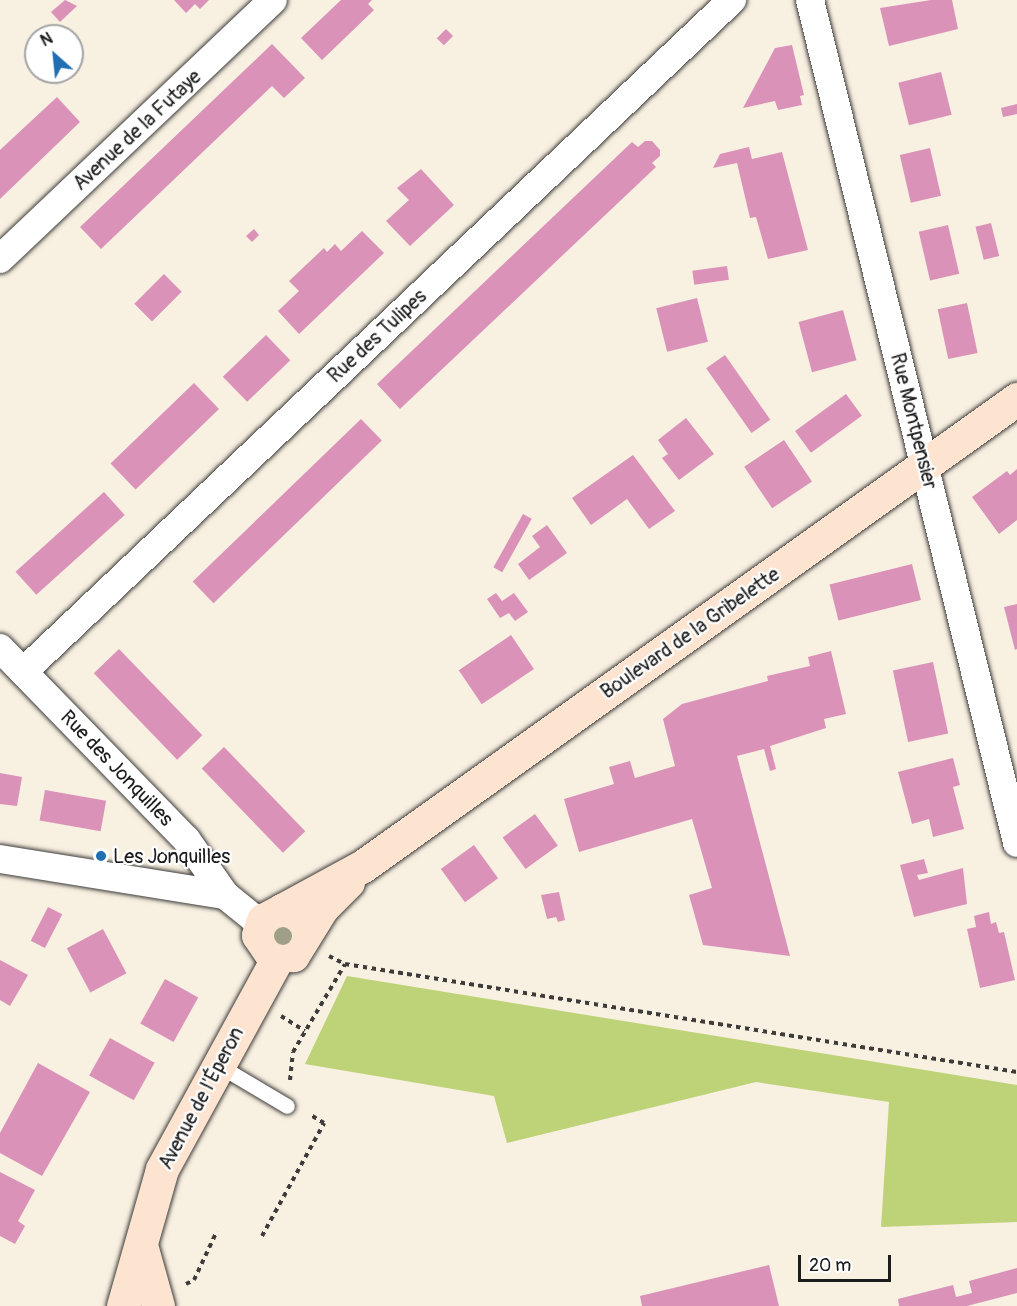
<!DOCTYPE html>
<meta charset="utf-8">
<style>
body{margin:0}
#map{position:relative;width:1017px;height:1306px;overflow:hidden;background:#f8f0e1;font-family:Pangolin,sans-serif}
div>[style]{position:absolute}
.green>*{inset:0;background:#bed377}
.building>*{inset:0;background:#db92b9;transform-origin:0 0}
.path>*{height:4px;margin-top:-2px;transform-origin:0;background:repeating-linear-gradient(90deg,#3d3c3a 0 4.5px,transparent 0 9px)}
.roads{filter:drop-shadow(0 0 2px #3d3c3a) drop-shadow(0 0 2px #3d3c3a)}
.service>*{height:15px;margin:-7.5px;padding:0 7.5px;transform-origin:7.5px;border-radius:7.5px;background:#fff}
.minor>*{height:28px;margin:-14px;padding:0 14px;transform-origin:14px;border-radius:14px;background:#fff}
.secondary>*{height:33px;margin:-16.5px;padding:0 16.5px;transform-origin:16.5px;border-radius:16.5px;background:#fde4d0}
.trees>*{width:18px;height:18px;margin:-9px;border-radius:50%;background:#9e9f86}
.dots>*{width:16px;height:16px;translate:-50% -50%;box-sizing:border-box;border:3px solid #fff;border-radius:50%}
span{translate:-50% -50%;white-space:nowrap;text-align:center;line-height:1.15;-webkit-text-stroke:4.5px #fff;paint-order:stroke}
.street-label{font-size:20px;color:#1c1c1c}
.poi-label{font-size:20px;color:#1c1c1c}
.left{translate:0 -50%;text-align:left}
.north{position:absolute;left:24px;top:24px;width:60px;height:60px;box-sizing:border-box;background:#fff;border:2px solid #a4a4a4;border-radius:50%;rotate:333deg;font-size:16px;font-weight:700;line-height:24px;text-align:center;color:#1c1c1c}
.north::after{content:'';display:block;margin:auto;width:21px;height:27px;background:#1f6fb2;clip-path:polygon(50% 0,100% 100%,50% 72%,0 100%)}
.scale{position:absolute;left:798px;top:1255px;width:93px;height:27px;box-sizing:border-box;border:3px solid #1c1c1c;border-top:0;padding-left:8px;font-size:18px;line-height:21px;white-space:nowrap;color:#1c1c1c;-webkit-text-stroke:4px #fff;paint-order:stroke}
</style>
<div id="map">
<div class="green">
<i style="clip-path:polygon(347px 976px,1017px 1085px,1017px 1222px,881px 1227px,889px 1102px,756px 1082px,507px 1143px,494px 1096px,305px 1064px)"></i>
</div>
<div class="building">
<i style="clip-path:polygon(65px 0,77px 6px,60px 22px,51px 12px)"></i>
<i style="clip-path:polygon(174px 0,209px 0,200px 9px,195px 4px,186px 13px)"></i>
<i style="clip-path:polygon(341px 0,372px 0,368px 4px,374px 10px,322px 60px,301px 38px)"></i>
<i style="clip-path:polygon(931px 0,952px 0,958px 29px,889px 46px,880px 8px)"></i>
<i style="left:446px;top:29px;width:10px;height:13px;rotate:45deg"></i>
<i style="clip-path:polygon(272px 44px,305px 78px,284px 98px,272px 86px,101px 249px,80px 227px)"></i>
<i style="clip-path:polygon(792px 45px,804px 95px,800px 96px,802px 105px,778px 110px,775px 101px,743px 108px,775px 48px)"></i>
<i style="left:941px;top:72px;width:44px;height:44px;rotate:76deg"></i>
<i style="clip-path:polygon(57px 97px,80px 122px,0 199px,0 150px)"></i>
<i style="clip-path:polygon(1017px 104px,1017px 114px,1003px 117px,1001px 108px)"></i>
<i style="clip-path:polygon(645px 141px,652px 141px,660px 150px,660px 156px,652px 163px,656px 167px,400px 409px,377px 384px,632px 142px,638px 147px)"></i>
<i style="clip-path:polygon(749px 147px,752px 159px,782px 152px,808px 250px,768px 259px,756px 217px,750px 218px,737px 163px,713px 168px,720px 154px)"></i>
<i style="left:930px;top:148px;width:49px;height:31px;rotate:77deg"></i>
<i style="clip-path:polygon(421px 169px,454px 205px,410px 246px,386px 221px,409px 200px,397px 188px)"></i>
<i style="left:991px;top:223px;width:34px;height:16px;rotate:76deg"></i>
<i style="left:948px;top:225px;width:50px;height:30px;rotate:77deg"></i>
<i style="clip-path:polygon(254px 229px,259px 235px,252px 242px,246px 236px)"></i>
<i style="clip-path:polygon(362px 231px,384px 253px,299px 334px,278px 311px,299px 291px,289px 281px,324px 248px,327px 252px,335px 244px,341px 251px)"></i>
<i style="left:727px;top:266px;width:14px;height:35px;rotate:82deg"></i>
<i style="left:164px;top:274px;width:25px;height:42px;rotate:45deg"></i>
<i style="left:697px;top:298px;width:45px;height:42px;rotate:76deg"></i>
<i style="left:967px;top:303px;width:51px;height:30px;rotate:78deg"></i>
<i style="left:843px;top:310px;width:52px;height:46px;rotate:75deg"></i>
<i style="left:266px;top:335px;width:35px;height:60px;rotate:46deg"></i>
<i style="left:725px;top:355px;width:79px;height:23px;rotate:55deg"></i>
<i style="left:194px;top:383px;width:36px;height:116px;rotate:46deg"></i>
<i style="left:846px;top:394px;width:27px;height:63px;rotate:54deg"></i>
<i style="clip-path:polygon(686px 418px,714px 454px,679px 480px,662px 458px,668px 454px,658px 440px)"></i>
<i style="left:361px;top:419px;width:30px;height:234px;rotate:46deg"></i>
<i style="left:784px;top:440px;width:50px;height:48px;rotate:56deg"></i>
<i style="clip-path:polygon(633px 455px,675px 511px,649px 529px,627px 499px,591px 525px,572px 498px)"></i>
<i style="clip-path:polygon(1017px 469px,1017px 520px,999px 534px,972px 497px,1007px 471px,1010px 475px)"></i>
<i style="left:104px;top:492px;width:31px;height:119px;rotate:48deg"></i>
<i style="left:523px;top:514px;width:10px;height:61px;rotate:29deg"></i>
<i style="clip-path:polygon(547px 525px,567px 553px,529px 580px,518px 564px,540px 547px,532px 536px)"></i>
<i style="left:912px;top:564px;width:37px;height:85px;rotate:76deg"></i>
<i style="clip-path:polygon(496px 593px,502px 601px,514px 593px,528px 612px,515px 621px,509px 613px,500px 618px,487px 599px)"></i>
<i style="clip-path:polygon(1017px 604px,1017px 649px,1015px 650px,1004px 607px)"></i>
<i style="left:511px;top:635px;width:41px;height:63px;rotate:56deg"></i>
<i style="left:119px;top:649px;width:120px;height:35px;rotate:46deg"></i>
<i style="clip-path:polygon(831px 651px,846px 714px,824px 719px,826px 728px,770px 746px,776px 769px,770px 771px,764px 749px,737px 756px,790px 956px,703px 945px,689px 895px,712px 888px,692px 819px,579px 852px,564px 799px,614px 784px,609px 767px,630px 761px,635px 778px,675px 766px,663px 719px,682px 704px,768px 681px,767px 676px,810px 666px,808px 657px)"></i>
<i style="left:933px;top:662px;width:73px;height:41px;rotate:78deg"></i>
<i style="left:224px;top:747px;width:117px;height:31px;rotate:46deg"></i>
<i style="clip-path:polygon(953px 758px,960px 785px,953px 787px,964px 829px,933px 837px,929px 819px,912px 824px,898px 772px)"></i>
<i style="clip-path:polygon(0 773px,22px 777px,17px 806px,0 804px)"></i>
<i style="left:45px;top:790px;width:62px;height:31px;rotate:10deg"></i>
<i style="left:535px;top:814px;width:39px;height:40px;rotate:54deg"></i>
<i style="left:474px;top:845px;width:41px;height:41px;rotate:54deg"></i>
<i style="clip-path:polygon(924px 859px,928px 873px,917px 875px,919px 880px,963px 868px,967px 904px,914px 917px,900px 865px)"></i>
<i style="clip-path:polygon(559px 892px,565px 920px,558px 922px,556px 917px,547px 919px,541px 895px)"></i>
<i style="left:48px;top:907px;width:16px;height:38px;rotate:27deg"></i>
<i style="clip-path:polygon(989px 912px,991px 924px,996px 922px,999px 933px,1004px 932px,1015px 980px,980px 988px,967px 929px,976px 927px,974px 916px)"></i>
<i style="left:103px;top:929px;width:50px;height:41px;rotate:62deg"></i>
<i style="clip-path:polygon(0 960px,28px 975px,10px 1006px,0 1000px)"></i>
<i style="left:165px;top:979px;width:38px;height:51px;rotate:29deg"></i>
<i style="left:110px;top:1038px;width:51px;height:43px;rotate:29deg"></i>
<i style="clip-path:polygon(38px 1063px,90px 1092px,42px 1176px,0 1153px,0 1133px)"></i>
<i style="clip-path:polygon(0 1172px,35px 1190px,18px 1221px,25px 1226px,15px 1244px,0 1236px)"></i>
<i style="clip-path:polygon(769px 1265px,779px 1306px,642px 1306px,640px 1296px)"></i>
<i style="clip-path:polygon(1017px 1268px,1017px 1293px,967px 1306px,899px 1306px,898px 1299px,953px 1285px,956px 1297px,972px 1293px,969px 1281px)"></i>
</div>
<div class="path">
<i style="left:329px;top:956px;width:18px;rotate:27deg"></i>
<i style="left:345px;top:964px;width:681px;rotate:9.13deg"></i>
<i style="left:281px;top:1016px;width:28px;rotate:32deg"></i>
<i style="left:290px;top:1080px;width:28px;rotate:-84deg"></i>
<i style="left:293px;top:1052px;width:102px;rotate:-59.4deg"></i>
<i style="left:262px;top:1236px;width:129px;rotate:-61.2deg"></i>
<i style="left:324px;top:1123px;width:17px;rotate:-149deg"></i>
<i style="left:186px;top:1284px;width:9px;rotate:-27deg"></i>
<i style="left:194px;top:1280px;width:54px;rotate:-64.9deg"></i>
</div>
<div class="roads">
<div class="service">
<i style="left:218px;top:1065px;width:80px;rotate:30.7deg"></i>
</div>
<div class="minor">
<i style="left:810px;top:0;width:868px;rotate:76.2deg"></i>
<i style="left:0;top:259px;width:376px;rotate:-43.5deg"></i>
<i style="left:0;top:648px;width:267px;rotate:45.8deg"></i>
<i style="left:186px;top:839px;width:68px;rotate:55.1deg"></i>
<i style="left:23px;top:672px;width:977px;rotate:-43.47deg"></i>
<i style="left:0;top:859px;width:228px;rotate:9.1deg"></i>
<i style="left:225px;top:895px;width:36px;rotate:39deg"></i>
<i style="left:253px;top:918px;width:10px;rotate:11deg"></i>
</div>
<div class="secondary">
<i style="left:282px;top:910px;width:92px;rotate:-28.5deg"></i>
<i style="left:363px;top:866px;width:804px;rotate:-35.53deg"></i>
<i style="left:306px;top:932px;width:18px;rotate:-117deg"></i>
<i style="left:298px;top:916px;width:17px;rotate:-159deg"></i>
<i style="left:282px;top:910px;width:21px;rotate:152deg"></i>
<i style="left:263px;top:920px;width:16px;rotate:108deg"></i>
<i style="left:258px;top:935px;width:23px;rotate:56deg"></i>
<i style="left:271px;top:954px;width:22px;rotate:3deg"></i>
<i style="left:293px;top:955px;width:55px;rotate:-58.3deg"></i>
<i style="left:322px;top:908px;width:37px;rotate:-45deg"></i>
<i style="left:141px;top:1245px;width:63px;rotate:74.4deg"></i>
<i style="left:123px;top:1306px;width:142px;rotate:-74.1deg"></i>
<i style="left:162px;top:1169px;width:242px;rotate:-61.3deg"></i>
</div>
</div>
<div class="trees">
<i style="left:283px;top:936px"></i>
</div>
<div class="dots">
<i style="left:101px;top:856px;background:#1f6fb2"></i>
</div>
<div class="street-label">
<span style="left:137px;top:130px;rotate:-43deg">Avenue de la Futaye</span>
<span style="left:377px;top:336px;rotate:-43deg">Rue des Tulipes</span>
<span style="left:914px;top:421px;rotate:76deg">Rue Montpensier</span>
<span style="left:690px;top:633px;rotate:-35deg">Boulevard de la Gribelette</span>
<span style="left:117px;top:768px;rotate:46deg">Rue des Jonquilles</span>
<span style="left:201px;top:1098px;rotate:-62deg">Avenue de l'Éperon</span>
</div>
<div class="poi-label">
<span class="left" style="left:113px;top:856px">Les Jonquilles</span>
</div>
<div class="north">N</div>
<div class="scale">20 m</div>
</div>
